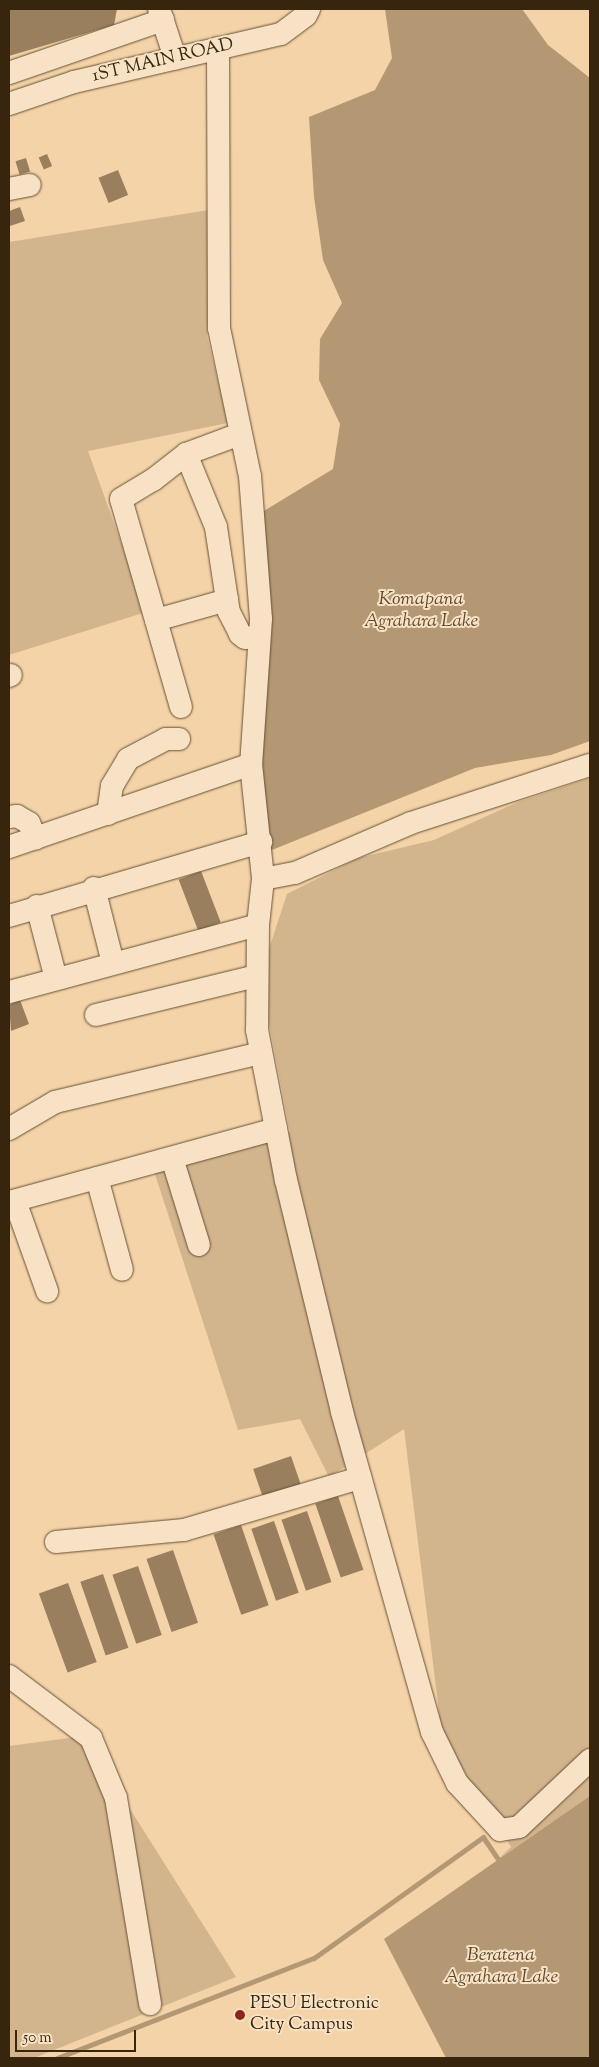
<!DOCTYPE html>
<style>
body{margin:0}
#map{position:relative;width:599px;height:2067px;overflow:hidden;background:#f3d3a7;font-family:"Sorts Mill Goudy",serif}
div>[style]{position:absolute}
.green>*{inset:0;background:#d3b58d}
.water>*{inset:0;background:#b39873}
.stream>*{height:5px;margin:-2.5px;padding:0 2.5px;transform-origin:2.5px;border-radius:2.5px;background:#b39873}
.building>*{inset:0;background:#997f5d;transform-origin:0 0}
.roads{filter:drop-shadow(0 0 1px #675034) drop-shadow(0 0 1px #675034)}
.minor>*{height:22px;margin:-11px;padding:0 11px;transform-origin:11px;border-radius:11px;background:#f7e2c6}
.dots>*{width:14px;height:14px;translate:-50% -50%;box-sizing:border-box;border:2px solid #f7e2c6;border-radius:50%}
span{translate:-50% -50%;white-space:nowrap;text-align:center;line-height:1.15;-webkit-text-stroke:4px #f7e2c6;paint-order:stroke}
.street-label{font-size:18px;color:#38250d}
.poi-label{font-size:18px;color:#38250d}
.left{translate:0 -50%;text-align:left}
.water-label{font-size:19px;color:#5d482c;font-style:italic}
.frame{position:absolute;inset:0;border:10px solid #38250d;pointer-events:none}
.scale{position:absolute;left:15px;top:2030px;width:121px;height:22px;box-sizing:border-box;border:2px solid #38250d;border-top:0;padding-left:6px;font-size:15px;line-height:18px;white-space:nowrap;color:#38250d;-webkit-text-stroke:4px #f7e2c6;paint-order:stroke}
</style>
<div id="map">
<div class="green">
<i style="clip-path:polygon(215px 209px,207px 336px,228px 423px,88px 451px,146px 612px,9px 655px,9px 242px)"></i>
<i style="clip-path:polygon(590px 778px,590px 2058px,404px 1948px,511px 1847px,442px 1736px,404px 1429px,329px 1477px,300px 1419px,238px 1430px,153px 1168px,290px 1132px,260px 976px,287px 894px,358px 858px,434px 840px,518px 802px)"></i>
<i style="clip-path:polygon(84px 1736px,236px 1977px,34px 2058px,9px 2058px,9px 1746px)"></i>
</div>
<div class="water">
<i style="clip-path:polygon(385px 9px,522px 9px,548px 45px,590px 78px,590px 741px,551px 755px,475px 768px,252px 858px,249px 520px,333px 469px,340px 424px,319px 380px,320px 339px,342px 303px,323px 260px,314px 197px,309px 117px,375px 90px,392px 58px)"></i>
<i style="clip-path:polygon(590px 1796px,590px 2058px,446px 2058px,384px 1939px)"></i>
</div>
<div class="stream">
<i style="left:57px;top:2058px;width:276px;rotate:-21.3deg"></i>
<i style="left:314px;top:1958px;width:208px;rotate:-35.6deg"></i>
<i style="left:483px;top:1837px;width:34px;rotate:56deg"></i>
</div>
<div class="building">
<i style="clip-path:polygon(9px 9px,117px 9px,114px 25px,9px 56px)"></i>
<i style="left:47px;top:154px;width:13px;height:9px;rotate:67deg"></i>
<i style="left:26px;top:158px;width:14px;height:11px;rotate:73deg"></i>
<i style="left:118px;top:170px;width:27px;height:21px;rotate:68deg"></i>
<i style="clip-path:polygon(20px 207px,25px 221px,10px 226px,9px 211px)"></i>
<i style="left:201px;top:871px;width:55px;height:24px;rotate:69deg"></i>
<i style="clip-path:polygon(20px 1000px,29px 1024px,11px 1031px,9px 1005px)"></i>
<i style="left:291px;top:1456px;width:34px;height:40px;rotate:71deg"></i>
<i style="left:338px;top:1496px;width:78px;height:24px;rotate:71deg"></i>
<i style="left:307px;top:1511px;width:75px;height:27px;rotate:71deg"></i>
<i style="left:274px;top:1521px;width:76px;height:24px;rotate:71deg"></i>
<i style="left:241px;top:1525px;width:85px;height:29px;rotate:71deg"></i>
<i style="left:173px;top:1550px;width:77px;height:28px;rotate:71deg"></i>
<i style="left:138px;top:1566px;width:73px;height:27px;rotate:71deg"></i>
<i style="left:103px;top:1574px;width:78px;height:24px;rotate:71deg"></i>
<i style="left:68px;top:1583px;width:84px;height:31px;rotate:70deg"></i>
</div>
<div class="roads">
<div class="minor">
<i style="left:159px;top:9px;width:52px;rotate:71.9deg"></i>
<i style="left:218px;top:48px;width:280px;rotate:89.8deg"></i>
<i style="left:219px;top:328px;width:151px;rotate:78.2deg"></i>
<i style="left:250px;top:476px;width:143px;rotate:85.6deg"></i>
<i style="left:261px;top:619px;width:145px;rotate:93.9deg"></i>
<i style="left:9px;top:73px;width:163px;rotate:-19deg"></i>
<i style="left:9px;top:104px;width:69px;rotate:-18.7deg"></i>
<i style="left:74px;top:82px;width:212px;rotate:-13.1deg"></i>
<i style="left:281px;top:34px;width:31px;rotate:-37deg"></i>
<i style="left:306px;top:15px;width:7px;rotate:-63deg"></i>
<i style="left:9px;top:189px;width:21px;rotate:-11deg"></i>
<i style="left:227px;top:600px;width:12px;rotate:81deg"></i>
<i style="left:229px;top:612px;width:25px;rotate:63deg"></i>
<i style="left:240px;top:634px;width:6px;rotate:39deg"></i>
<i style="left:245px;top:638px;width:14px;rotate:-4deg"></i>
<i style="left:156px;top:620px;width:74px;rotate:-15.7deg"></i>
<i style="left:227px;top:600px;width:74px;rotate:-98.6deg"></i>
<i style="left:216px;top:527px;width:79px;rotate:-112.3deg"></i>
<i style="left:9px;top:676px;width:2px;rotate:-27deg"></i>
<i style="left:181px;top:707px;width:216px;rotate:-106.1deg"></i>
<i style="left:121px;top:499px;width:37px;rotate:-31deg"></i>
<i style="left:153px;top:480px;width:42px;rotate:-38.2deg"></i>
<i style="left:186px;top:454px;width:58px;rotate:-20.3deg"></i>
<i style="left:108px;top:814px;width:28px;rotate:-82deg"></i>
<i style="left:112px;top:786px;width:31px;rotate:-59deg"></i>
<i style="left:128px;top:759px;width:43px;rotate:-27.8deg"></i>
<i style="left:166px;top:739px;width:13px"></i>
<i style="left:9px;top:817px;width:8px;rotate:-7deg"></i>
<i style="left:17px;top:816px;width:14px;rotate:30deg"></i>
<i style="left:29px;top:823px;width:17px;rotate:66deg"></i>
<i style="left:9px;top:847px;width:256px;rotate:-18.9deg"></i>
<i style="left:251px;top:764px;width:116px;rotate:84deg"></i>
<i style="left:263px;top:879px;width:46px;rotate:96.2deg"></i>
<i style="left:258px;top:925px;width:258px;rotate:164.9deg"></i>
<i style="left:263px;top:879px;width:33px;rotate:-11deg"></i>
<i style="left:295px;top:873px;width:126px;rotate:-23.3deg"></i>
<i style="left:411px;top:823px;width:188px;rotate:-18deg"></i>
<i style="left:94px;top:888px;width:77px;rotate:75.8deg"></i>
<i style="left:37px;top:906px;width:75px;rotate:75.4deg"></i>
<i style="left:9px;top:916px;width:263px;rotate:-16.4deg"></i>
<i style="left:258px;top:925px;width:105px;rotate:90.5deg"></i>
<i style="left:257px;top:1030px;width:153px;rotate:79.1deg"></i>
<i style="left:286px;top:1180px;width:239px;rotate:76.4deg"></i>
<i style="left:342px;top:1412px;width:332px;rotate:74.3deg"></i>
<i style="left:432px;top:1732px;width:57px;rotate:63.9deg"></i>
<i style="left:457px;top:1783px;width:64px;rotate:47.5deg"></i>
<i style="left:500px;top:1830px;width:19px;rotate:-9deg"></i>
<i style="left:519px;top:1827px;width:98px;rotate:-43.3deg"></i>
<i style="left:96px;top:1015px;width:165px;rotate:-13.7deg"></i>
<i style="left:9px;top:1129px;width:53px;rotate:-30.4deg"></i>
<i style="left:55px;top:1102px;width:212px;rotate:-13.4deg"></i>
<i style="left:172px;top:1158px;width:91px;rotate:72.8deg"></i>
<i style="left:97px;top:1178px;width:95px;rotate:74.8deg"></i>
<i style="left:15px;top:1201px;width:96px;rotate:70.4deg"></i>
<i style="left:9px;top:1202px;width:277px;rotate:-15.3deg"></i>
<i style="left:56px;top:1542px;width:129px;rotate:-5.4deg"></i>
<i style="left:184px;top:1530px;width:184px;rotate:-16.5deg"></i>
<i style="left:9px;top:1676px;width:103px;rotate:37.1deg"></i>
<i style="left:91px;top:1738px;width:65px;rotate:67.4deg"></i>
<i style="left:116px;top:1798px;width:209px;rotate:80.6deg"></i>
</div>
</div>
<div class="dots">
<i style="left:240px;top:2015px;background:#8f2418"></i>
</div>
<div class="street-label">
<span style="left:163px;top:61px;rotate:-13deg">1ST MAIN ROAD</span>
</div>
<div class="poi-label">
<span class="left" style="left:250px;top:2015px">PESU Electronic<br>City Campus</span>
</div>
<div class="water-label">
<span style="left:421px;top:611px">Komapana<br>Agrahara Lake</span>
<span style="left:501px;top:1967px">Beratena<br>Agrahara Lake</span>
</div>
<div class="frame"></div>
<div class="scale">50 m</div>
</div>
